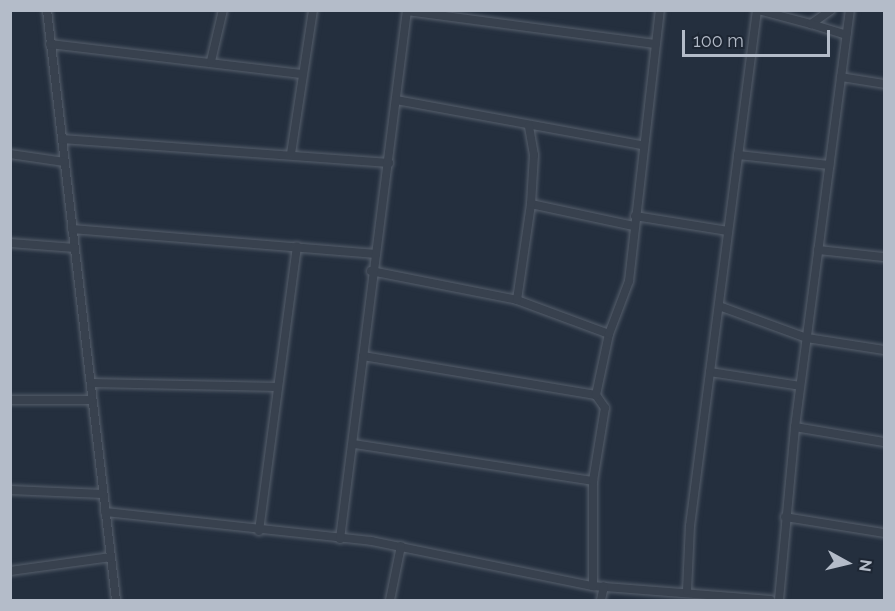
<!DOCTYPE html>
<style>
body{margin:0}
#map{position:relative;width:895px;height:611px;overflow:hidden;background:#242f3e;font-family:Raleway,sans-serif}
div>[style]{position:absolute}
.roads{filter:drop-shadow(0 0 2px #565f6c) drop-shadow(0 0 2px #565f6c)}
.street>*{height:8px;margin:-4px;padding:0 4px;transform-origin:4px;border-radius:4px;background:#38414e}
span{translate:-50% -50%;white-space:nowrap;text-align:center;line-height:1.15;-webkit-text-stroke:6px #1d2633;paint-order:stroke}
.frame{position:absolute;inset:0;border:12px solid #b4bcc9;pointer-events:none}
.north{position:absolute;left:817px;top:533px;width:60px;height:60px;-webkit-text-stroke:4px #1d2633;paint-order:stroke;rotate:98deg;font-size:16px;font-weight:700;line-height:24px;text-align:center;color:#b4bcc9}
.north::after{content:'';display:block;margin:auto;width:21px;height:27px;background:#b4bcc9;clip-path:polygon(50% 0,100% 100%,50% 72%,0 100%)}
.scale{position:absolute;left:682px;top:30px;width:148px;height:27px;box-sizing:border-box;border:3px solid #b4bcc9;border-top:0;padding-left:8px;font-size:18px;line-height:21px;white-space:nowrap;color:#b4bcc9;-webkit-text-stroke:4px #1d2633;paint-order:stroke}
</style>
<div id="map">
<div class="roads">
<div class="street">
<i style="left:47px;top:10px;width:594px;rotate:83.33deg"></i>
<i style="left:758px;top:10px;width:55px;rotate:14.8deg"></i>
<i style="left:811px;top:24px;width:24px;rotate:-35deg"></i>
<i style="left:407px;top:11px;width:250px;rotate:7.6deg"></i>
<i style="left:811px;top:24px;width:37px;rotate:17deg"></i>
<i style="left:50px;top:44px;width:253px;rotate:6.8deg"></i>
<i style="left:211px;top:61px;width:52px;rotate:-76.8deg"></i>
<i style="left:841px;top:77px;width:44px;rotate:9.2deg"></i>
<i style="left:396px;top:100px;width:250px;rotate:10.4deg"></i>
<i style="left:62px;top:139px;width:328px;rotate:4.2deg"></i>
<i style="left:10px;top:154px;width:55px;rotate:8.4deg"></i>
<i style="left:291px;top:154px;width:146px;rotate:-81.3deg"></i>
<i style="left:738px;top:155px;width:92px;rotate:6.3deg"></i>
<i style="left:531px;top:204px;width:105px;rotate:12.1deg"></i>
<i style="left:635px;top:216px;width:94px;rotate:9.2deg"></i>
<i style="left:72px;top:229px;width:302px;rotate:4.7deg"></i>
<i style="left:10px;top:243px;width:65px;rotate:4.4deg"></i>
<i style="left:818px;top:250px;width:66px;rotate:6.1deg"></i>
<i style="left:371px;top:271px;width:149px;rotate:11.2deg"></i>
<i style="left:517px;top:300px;width:98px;rotate:20.3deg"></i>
<i style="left:517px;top:300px;width:97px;rotate:-81.7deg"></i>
<i style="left:531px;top:204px;width:49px;rotate:-86.5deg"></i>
<i style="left:534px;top:155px;width:29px;rotate:-100deg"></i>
<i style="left:719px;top:306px;width:94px;rotate:20deg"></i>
<i style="left:807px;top:338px;width:78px;rotate:8.9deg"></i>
<i style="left:363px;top:356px;width:236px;rotate:9.5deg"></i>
<i style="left:710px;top:372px;width:91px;rotate:8.8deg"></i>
<i style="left:91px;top:383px;width:187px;rotate:1.2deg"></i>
<i style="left:10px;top:400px;width:82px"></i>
<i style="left:795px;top:427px;width:90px;rotate:9.6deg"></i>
<i style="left:354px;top:444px;width:242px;rotate:8.8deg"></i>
<i style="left:10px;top:490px;width:93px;rotate:2.5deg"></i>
<i style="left:105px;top:512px;width:268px;rotate:6.2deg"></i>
<i style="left:371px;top:541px;width:227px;rotate:11.5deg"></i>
<i style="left:593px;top:586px;width:178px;rotate:4.5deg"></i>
<i style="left:785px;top:517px;width:100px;rotate:9.2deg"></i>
<i style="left:259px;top:531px;width:287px;rotate:-82.4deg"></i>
<i style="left:340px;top:539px;width:533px;rotate:-82.78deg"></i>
<i style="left:10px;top:571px;width:102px;rotate:-7.9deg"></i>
<i style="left:593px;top:586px;width:105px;rotate:-90deg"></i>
<i style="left:593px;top:481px;width:74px;rotate:-80.7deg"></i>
<i style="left:605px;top:408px;width:16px;rotate:-125deg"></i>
<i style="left:596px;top:395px;width:62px;rotate:-78deg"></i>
<i style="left:609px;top:334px;width:57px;rotate:-69.3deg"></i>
<i style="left:629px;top:281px;width:273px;rotate:-83.5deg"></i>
<i style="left:687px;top:591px;width:65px;rotate:-87.4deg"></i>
<i style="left:690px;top:526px;width:520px;rotate:-82.6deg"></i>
<i style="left:390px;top:600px;width:55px;rotate:-78.5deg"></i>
<i style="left:601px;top:600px;width:14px;rotate:-78deg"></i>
<i style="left:779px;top:600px;width:174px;rotate:-84.7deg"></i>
<i style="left:795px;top:427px;width:421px;rotate:-82.5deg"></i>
</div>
</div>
<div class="frame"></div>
<div class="north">N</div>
<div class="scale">100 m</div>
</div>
